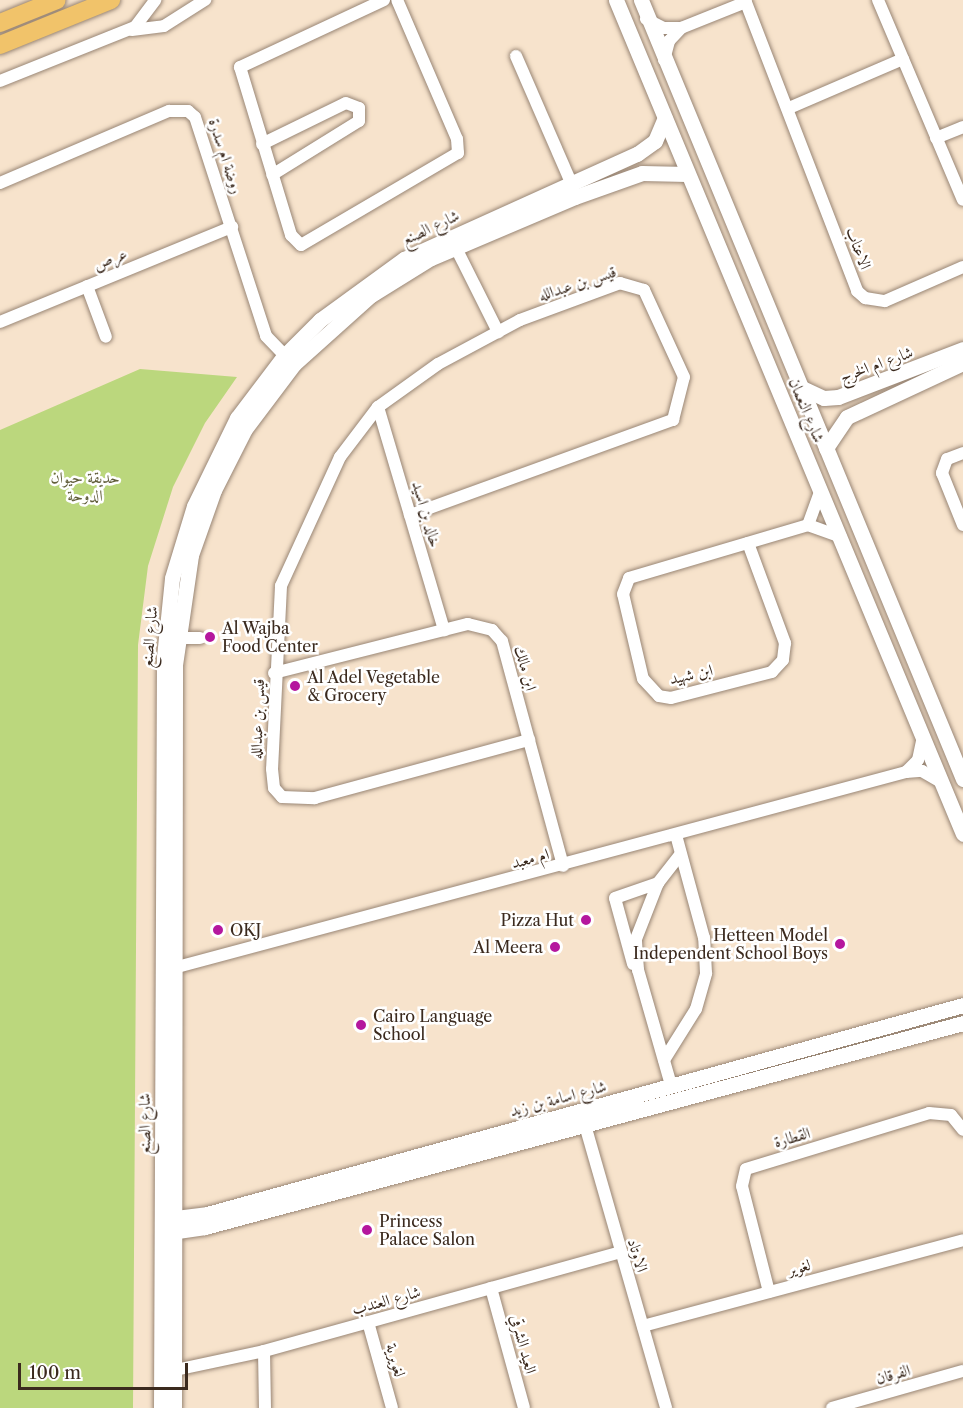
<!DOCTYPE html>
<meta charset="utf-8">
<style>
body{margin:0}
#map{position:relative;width:963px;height:1408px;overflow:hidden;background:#f7e3cc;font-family:"Libre Caslon Text",Amiri,serif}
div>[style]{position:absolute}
.green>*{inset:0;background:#bbd77d}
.roads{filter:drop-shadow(0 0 2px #998675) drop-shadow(0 0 2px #998675)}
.minor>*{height:12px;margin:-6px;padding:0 6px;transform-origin:6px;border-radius:6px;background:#fff}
.tertiary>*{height:15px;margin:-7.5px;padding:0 7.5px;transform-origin:7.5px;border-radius:7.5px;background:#fff}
.primary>*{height:18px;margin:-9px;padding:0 9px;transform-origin:9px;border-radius:9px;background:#f1c36a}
.dots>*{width:16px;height:16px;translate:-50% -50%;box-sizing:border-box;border:3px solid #fff;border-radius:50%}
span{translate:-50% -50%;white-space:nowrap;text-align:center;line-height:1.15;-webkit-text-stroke:5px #fff;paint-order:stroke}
.street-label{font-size:16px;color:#3b2a1e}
.park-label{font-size:16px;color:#615e3a}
.poi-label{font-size:16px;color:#3b2a1e}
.left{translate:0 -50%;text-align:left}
.right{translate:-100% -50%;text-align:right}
.scale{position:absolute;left:18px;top:1363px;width:170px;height:27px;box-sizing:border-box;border:3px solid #3b2a1e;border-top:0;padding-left:8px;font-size:18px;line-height:21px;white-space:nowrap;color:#3b2a1e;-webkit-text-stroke:4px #fff;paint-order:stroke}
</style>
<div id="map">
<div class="green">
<i style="clip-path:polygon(140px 369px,237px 377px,205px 423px,173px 487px,148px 566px,138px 645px,133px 1408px,0 1408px,0 430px)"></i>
</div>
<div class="roads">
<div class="minor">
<i style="left:384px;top:0;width:159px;rotate:155deg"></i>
<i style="left:240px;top:67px;width:176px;rotate:73.1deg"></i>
<i style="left:291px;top:235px;width:14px;rotate:45deg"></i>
<i style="left:301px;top:245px;width:182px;rotate:-30.4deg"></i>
<i style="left:458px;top:153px;width:14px;rotate:-94deg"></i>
<i style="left:457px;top:139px;width:151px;rotate:-113.3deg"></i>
<i style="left:745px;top:0;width:312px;rotate:68.9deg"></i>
<i style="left:857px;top:291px;width:11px;rotate:41deg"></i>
<i style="left:865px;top:298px;width:20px;rotate:9deg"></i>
<i style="left:885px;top:301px;width:85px;rotate:-23.6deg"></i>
<i style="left:878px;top:0;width:217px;rotate:67deg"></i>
<i style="left:646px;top:19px;width:20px;rotate:27deg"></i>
<i style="left:664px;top:28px;width:17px"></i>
<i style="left:681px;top:28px;width:70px;rotate:-21.8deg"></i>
<i style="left:132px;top:30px;width:32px;rotate:-7deg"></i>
<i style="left:164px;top:26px;width:49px;rotate:-32.4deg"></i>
<i style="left:516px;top:56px;width:141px;rotate:66.5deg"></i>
<i style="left:664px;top:60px;width:20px;rotate:-75deg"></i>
<i style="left:669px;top:41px;width:18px;rotate:-47deg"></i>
<i style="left:0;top:81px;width:145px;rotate:-21.8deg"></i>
<i style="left:135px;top:27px;width:34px;rotate:-53deg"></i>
<i style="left:789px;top:108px;width:124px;rotate:-23.3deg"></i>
<i style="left:936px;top:138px;width:29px;rotate:-22deg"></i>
<i style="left:262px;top:144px;width:93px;rotate:-26deg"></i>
<i style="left:346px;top:103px;width:14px;rotate:21deg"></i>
<i style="left:359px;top:108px;width:13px;rotate:90deg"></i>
<i style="left:359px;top:121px;width:102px;rotate:148.2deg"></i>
<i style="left:0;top:183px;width:184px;rotate:-23.1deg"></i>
<i style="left:169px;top:111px;width:19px"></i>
<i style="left:188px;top:111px;width:9px;rotate:41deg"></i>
<i style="left:195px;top:117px;width:230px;rotate:72deg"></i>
<i style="left:266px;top:336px;width:33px;rotate:46deg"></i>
<i style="left:453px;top:242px;width:101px;rotate:63.4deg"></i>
<i style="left:87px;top:286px;width:54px;rotate:69.6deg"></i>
<i style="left:0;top:322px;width:251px;rotate:-22.3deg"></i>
<i style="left:378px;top:407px;width:233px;rotate:73.5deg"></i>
<i style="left:963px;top:453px;width:17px;rotate:159deg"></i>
<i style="left:947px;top:459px;width:15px;rotate:110deg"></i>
<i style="left:942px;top:473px;width:56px;rotate:68deg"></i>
<i style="left:410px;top:515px;width:280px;rotate:-19.9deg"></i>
<i style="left:673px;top:420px;width:44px;rotate:-75.7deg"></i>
<i style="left:684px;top:377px;width:96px;rotate:-114.7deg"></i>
<i style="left:644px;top:290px;width:25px;rotate:-164deg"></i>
<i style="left:620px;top:283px;width:107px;rotate:159.7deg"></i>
<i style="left:520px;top:320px;width:93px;rotate:151.8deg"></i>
<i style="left:438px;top:364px;width:74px;rotate:144.4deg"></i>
<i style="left:378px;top:407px;width:63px;rotate:127.2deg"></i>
<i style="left:340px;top:457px;width:142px;rotate:114.6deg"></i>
<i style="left:281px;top:586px;width:183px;rotate:92.8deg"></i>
<i style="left:272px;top:769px;width:19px;rotate:84deg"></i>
<i style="left:274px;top:788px;width:12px;rotate:48deg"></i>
<i style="left:282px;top:797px;width:33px;rotate:2deg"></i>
<i style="left:315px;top:798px;width:222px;rotate:-15.2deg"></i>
<i style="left:808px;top:525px;width:35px;rotate:-70deg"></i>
<i style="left:748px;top:543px;width:107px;rotate:69.7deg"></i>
<i style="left:785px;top:643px;width:17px;rotate:97deg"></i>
<i style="left:783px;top:660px;width:16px;rotate:133deg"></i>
<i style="left:772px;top:672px;width:104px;rotate:165.6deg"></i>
<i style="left:671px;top:698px;width:12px;rotate:-171deg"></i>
<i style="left:659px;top:696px;width:23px;rotate:-133deg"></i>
<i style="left:643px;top:679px;width:87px;rotate:-103.2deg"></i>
<i style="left:623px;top:594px;width:17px;rotate:-69deg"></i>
<i style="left:629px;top:578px;width:187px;rotate:-16.5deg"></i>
<i style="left:808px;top:525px;width:35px;rotate:20deg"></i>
<i style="left:178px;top:638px;width:22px"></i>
<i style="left:274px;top:673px;width:200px;rotate:-14.2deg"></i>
<i style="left:468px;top:624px;width:25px;rotate:14deg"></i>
<i style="left:492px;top:630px;width:15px;rotate:48deg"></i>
<i style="left:502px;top:641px;width:233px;rotate:74.8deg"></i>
<i style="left:906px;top:772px;width:17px;rotate:-45deg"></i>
<i style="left:918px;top:760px;width:24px;rotate:-78deg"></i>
<i style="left:633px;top:964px;width:68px;rotate:-105.3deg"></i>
<i style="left:615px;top:898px;width:46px;rotate:-19.2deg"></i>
<i style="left:166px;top:970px;width:766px;rotate:-14.98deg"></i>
<i style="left:906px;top:772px;width:16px;rotate:-4deg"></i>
<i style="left:922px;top:771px;width:22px;rotate:30deg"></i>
<i style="left:664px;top:1060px;width:60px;rotate:-57.9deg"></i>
<i style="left:696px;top:1009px;width:37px;rotate:-74deg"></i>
<i style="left:706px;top:973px;width:35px;rotate:-93deg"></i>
<i style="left:704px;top:938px;width:107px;rotate:-105.2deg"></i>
<i style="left:671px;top:1085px;width:120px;rotate:-106deg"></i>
<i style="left:638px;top:970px;width:31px;rotate:-94deg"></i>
<i style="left:636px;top:939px;width:60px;rotate:-68.6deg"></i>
<i style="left:658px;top:883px;width:36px;rotate:-52deg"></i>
<i style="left:583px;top:1118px;width:302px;rotate:74deg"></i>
<i style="left:491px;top:1288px;width:124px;rotate:74.6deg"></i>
<i style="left:769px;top:1292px;width:109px;rotate:-104.3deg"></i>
<i style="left:742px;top:1186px;width:17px;rotate:-77deg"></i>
<i style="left:746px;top:1169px;width:191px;rotate:-17deg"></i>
<i style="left:929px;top:1113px;width:22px;rotate:5deg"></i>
<i style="left:951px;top:1115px;width:19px;rotate:51deg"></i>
<i style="left:368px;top:1322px;width:89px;rotate:74.4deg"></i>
<i style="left:643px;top:1326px;width:331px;rotate:-15deg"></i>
<i style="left:264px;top:1351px;width:57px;rotate:89deg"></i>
<i style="left:166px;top:1372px;width:100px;rotate:-12.1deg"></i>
<i style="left:264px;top:1351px;width:370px;rotate:-15.5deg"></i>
<i style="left:832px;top:1408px;width:136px;rotate:-15.8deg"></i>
</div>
<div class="tertiary">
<i style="left:616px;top:0;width:903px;rotate:67.41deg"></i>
<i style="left:641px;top:0;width:843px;rotate:67.54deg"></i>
<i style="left:800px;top:387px;width:26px;rotate:25deg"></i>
<i style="left:824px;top:398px;width:14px;rotate:-4deg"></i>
<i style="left:838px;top:397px;width:134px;rotate:-21deg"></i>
<i style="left:826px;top:448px;width:37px;rotate:-56deg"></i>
<i style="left:847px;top:417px;width:128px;rotate:-25deg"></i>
<i style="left:167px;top:1219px;width:40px;rotate:-7.1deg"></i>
<i style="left:207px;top:1214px;width:784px;rotate:-15.45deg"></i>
<i style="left:164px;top:1233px;width:41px;rotate:-8.3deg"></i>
<i style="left:205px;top:1227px;width:785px;rotate:-15.06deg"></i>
<i style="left:161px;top:1408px;width:751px;rotate:-89.77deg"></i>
<i style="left:164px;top:657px;width:79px;rotate:-84.2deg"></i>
<i style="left:172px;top:578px;width:75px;rotate:-73deg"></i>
<i style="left:194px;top:506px;width:98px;rotate:-64deg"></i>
<i style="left:237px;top:418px;width:78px;rotate:-52.8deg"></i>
<i style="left:284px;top:356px;width:51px;rotate:-45deg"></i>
<i style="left:320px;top:320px;width:104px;rotate:-36deg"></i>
<i style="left:404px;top:259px;width:256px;rotate:-24.3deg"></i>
<i style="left:637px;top:154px;width:22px;rotate:-36deg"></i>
<i style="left:655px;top:141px;width:25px;rotate:-67deg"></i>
<i style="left:174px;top:1408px;width:743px;rotate:-89.92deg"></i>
<i style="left:175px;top:665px;width:111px;rotate:-81.7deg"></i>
<i style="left:191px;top:555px;width:69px;rotate:-70.5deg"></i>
<i style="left:214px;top:490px;width:68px;rotate:-63.1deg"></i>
<i style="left:245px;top:429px;width:81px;rotate:-53deg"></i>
<i style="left:294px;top:364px;width:103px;rotate:-41.9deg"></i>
<i style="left:371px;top:295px;width:70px;rotate:-31.7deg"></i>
<i style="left:431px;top:258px;width:156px;rotate:-23deg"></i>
<i style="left:575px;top:197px;width:71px;rotate:-19.7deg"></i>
<i style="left:642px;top:173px;width:45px;rotate:1.3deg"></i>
</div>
<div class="primary">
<i style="left:0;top:23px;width:61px;rotate:-22deg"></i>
<i style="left:0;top:45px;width:120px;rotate:-22.1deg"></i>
</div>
</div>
<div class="dots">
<i style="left:210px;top:637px;background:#b5179e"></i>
<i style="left:295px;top:686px;background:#b5179e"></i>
<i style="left:586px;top:920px;background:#b5179e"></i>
<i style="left:218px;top:930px;background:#b5179e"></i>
<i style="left:840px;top:944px;background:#b5179e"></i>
<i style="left:555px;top:947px;background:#b5179e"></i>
<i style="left:361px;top:1025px;background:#b5179e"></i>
<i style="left:367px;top:1230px;background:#b5179e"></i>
</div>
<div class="street-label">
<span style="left:226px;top:156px;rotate:72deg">روضة ام سدرة</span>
<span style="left:430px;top:227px;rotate:-25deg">شارع الصنع</span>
<span style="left:859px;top:248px;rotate:69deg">الاعناب</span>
<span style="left:110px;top:259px;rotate:-22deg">عرص</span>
<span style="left:577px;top:283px;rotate:-18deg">قيس بن عبدالله</span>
<span style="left:876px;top:364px;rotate:-20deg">شارع ام الخرج</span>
<span style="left:807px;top:410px;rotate:67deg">شارع النعمان</span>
<span style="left:427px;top:514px;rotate:74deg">خالد بن اسيد</span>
<span style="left:149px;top:637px;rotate:-85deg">شارع الصنع</span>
<span style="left:526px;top:668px;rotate:75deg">ابن مالك</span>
<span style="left:691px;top:674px;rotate:-13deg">ابن شهيد</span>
<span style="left:257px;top:719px;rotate:-88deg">قيس بن عبدالله</span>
<span style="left:530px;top:858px;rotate:-15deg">ام معبد</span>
<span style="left:558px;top:1098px;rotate:-15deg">شارع اسامة بن زيد</span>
<span style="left:144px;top:1124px;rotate:-90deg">شارع الصنع</span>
<span style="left:792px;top:1137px;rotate:-16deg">القطارة</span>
<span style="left:638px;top:1255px;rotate:73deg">الاوتاد</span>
<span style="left:799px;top:1267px;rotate:-15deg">لغوير</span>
<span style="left:386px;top:1300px;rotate:-15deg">شارع العندب</span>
<span style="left:524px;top:1344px;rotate:75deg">العيد الشرقي</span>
<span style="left:396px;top:1360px;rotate:74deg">لغويرية</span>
<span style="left:893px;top:1374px;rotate:-16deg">الفرقان</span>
</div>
<div class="park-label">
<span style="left:85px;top:486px">حديقة حيوان<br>الدوحة</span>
</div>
<div class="poi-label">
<span class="left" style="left:222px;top:637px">Al Wajba<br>Food Center</span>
<span class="left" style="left:307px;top:686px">Al Adel Vegetable<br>&amp; Grocery</span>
<span class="right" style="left:574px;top:920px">Pizza Hut</span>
<span class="left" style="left:230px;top:930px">OKJ</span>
<span class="right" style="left:828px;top:944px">Hetteen Model<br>Independent School Boys</span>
<span class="right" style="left:543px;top:947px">Al Meera</span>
<span class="left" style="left:373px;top:1025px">Cairo Language<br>School</span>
<span class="left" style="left:379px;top:1230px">Princess<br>Palace Salon</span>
</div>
<div class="scale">100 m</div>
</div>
